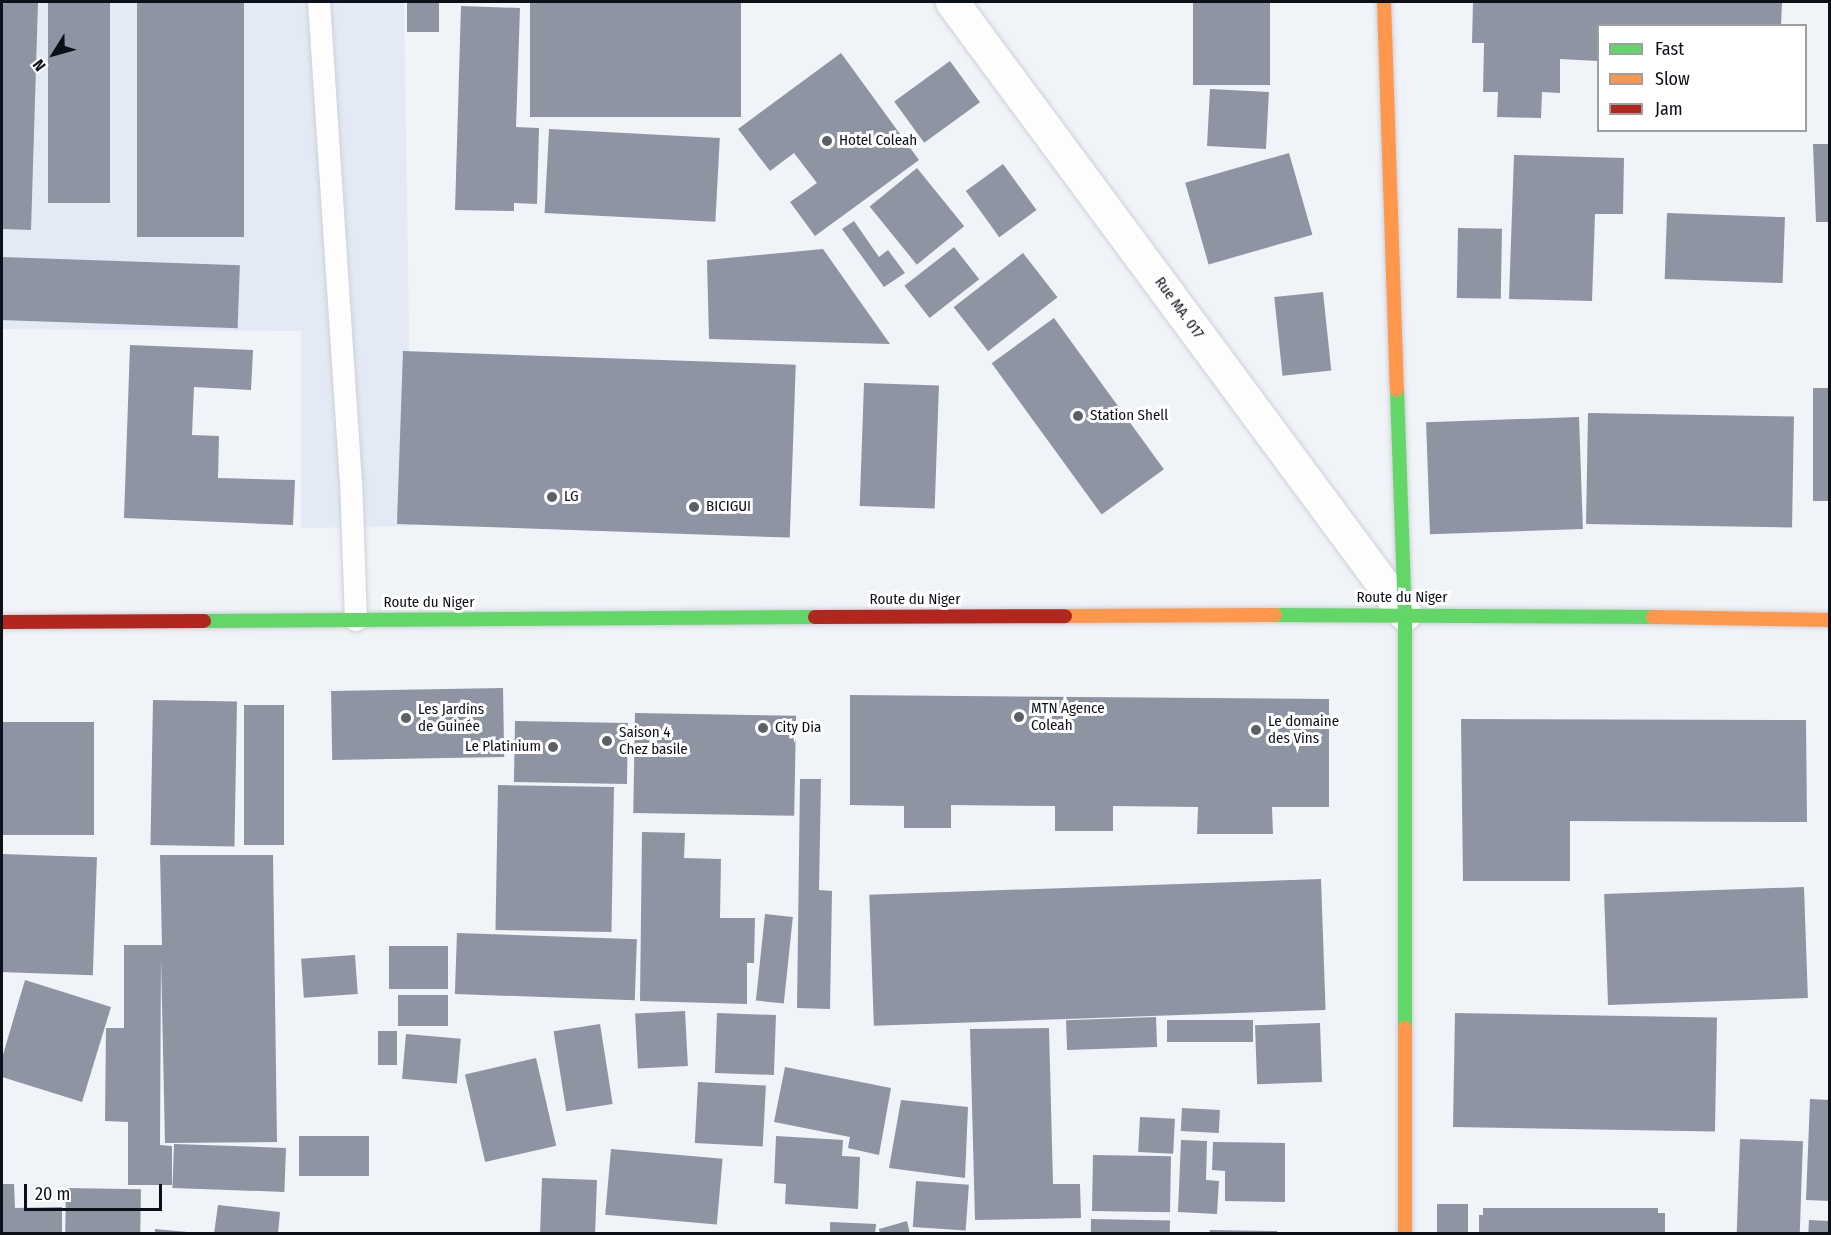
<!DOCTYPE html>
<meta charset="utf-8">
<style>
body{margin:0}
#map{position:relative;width:1831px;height:1235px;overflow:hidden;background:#f0f3f8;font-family:"Fira Sans Condensed",sans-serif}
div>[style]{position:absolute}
.built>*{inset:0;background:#e3e9f5}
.building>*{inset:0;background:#8f94a3;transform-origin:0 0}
.roads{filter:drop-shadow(0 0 2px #cdd0d7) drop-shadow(0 0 2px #cdd0d7)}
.lane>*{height:22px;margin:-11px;padding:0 11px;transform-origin:11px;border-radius:11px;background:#fdfdfe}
.street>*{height:33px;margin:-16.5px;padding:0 16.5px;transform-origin:16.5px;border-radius:16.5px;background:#fdfdfe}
.fast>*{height:14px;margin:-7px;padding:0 7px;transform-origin:7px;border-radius:7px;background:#63d668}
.slow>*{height:14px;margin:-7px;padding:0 7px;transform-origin:7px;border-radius:7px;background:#ff974d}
.jam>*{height:14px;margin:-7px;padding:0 7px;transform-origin:7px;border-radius:7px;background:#b3261e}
.dots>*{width:16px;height:16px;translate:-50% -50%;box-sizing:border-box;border:3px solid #fff;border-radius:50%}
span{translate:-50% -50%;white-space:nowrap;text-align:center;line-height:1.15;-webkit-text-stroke:6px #fff;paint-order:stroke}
.poi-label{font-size:15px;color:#0c1018}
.left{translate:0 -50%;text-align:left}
.right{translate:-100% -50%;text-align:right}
.street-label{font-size:15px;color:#0c1018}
.frame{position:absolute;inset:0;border:3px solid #0c1018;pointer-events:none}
.legend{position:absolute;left:1597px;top:24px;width:210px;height:108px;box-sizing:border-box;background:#fff;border:2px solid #9e9fa3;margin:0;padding:8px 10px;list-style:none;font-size:18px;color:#0c1018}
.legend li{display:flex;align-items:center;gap:12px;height:30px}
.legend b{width:30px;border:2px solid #9e9fa3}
.north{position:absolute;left:24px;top:24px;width:60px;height:60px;-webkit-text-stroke:4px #fff;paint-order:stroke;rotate:233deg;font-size:16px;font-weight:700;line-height:24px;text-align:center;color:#0c1018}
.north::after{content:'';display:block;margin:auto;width:21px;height:27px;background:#0c1018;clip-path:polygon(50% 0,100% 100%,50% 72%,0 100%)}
.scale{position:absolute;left:24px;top:1184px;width:138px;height:27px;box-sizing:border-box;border:3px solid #0c1018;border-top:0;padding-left:8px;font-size:18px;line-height:21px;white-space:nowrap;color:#0c1018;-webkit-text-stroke:4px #fff;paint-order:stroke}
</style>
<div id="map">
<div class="built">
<i style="clip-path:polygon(2px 2px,404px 2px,412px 526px,301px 528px,301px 331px,2px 329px)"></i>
</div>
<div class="building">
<i style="clip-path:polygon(2px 2px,38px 2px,31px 230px,2px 229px)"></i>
<i style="left:48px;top:2px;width:62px;height:201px"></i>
<i style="left:137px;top:2px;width:107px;height:235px"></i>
<i style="left:407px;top:2px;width:32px;height:30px"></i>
<i style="left:530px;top:2px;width:211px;height:115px"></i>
<i style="left:1193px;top:2px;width:77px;height:83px"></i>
<i style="clip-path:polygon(1473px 2px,1782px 2px,1781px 26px,1598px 26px,1598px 61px,1560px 59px,1560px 93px,1542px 92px,1541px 118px,1497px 117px,1498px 92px,1483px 92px,1484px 43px,1472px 43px)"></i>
<i style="clip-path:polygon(461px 6px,520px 8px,516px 127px,539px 128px,537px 204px,514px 203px,514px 211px,455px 210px)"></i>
<i style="clip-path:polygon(841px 53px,919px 160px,815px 236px,790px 202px,817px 183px,794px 153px,770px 171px,738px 129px)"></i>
<i style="left:950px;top:61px;width:51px;height:69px;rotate:54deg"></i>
<i style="left:1210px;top:89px;width:59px;height:57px;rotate:3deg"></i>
<i style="left:549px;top:129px;width:171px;height:84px;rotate:3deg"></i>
<i style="clip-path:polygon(1813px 144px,1830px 144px,1830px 222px,1816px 222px)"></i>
<i style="left:1289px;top:153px;width:85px;height:108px;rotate:74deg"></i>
<i style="clip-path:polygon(1514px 155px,1624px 158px,1623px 214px,1595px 214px,1592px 301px,1509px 299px)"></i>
<i style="left:1003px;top:164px;width:57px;height:46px;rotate:54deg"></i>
<i style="left:917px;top:168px;width:75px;height:61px;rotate:51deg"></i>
<i style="left:1667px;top:213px;width:118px;height:66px;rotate:2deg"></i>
<i style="clip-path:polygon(854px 221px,879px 257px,888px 250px,905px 273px,884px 287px,842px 229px)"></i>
<i style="left:1458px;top:228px;width:44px;height:70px;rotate:1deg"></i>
<i style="left:954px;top:247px;width:41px;height:63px;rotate:52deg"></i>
<i style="clip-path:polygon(823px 249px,890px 344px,709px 339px,707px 260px)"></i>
<i style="left:1023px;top:253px;width:56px;height:88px;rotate:52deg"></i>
<i style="left:2px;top:257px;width:238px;height:63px;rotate:2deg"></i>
<i style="left:1323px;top:292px;width:79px;height:49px;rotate:84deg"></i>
<i style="left:1054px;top:318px;width:187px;height:77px;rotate:54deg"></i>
<i style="clip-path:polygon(130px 345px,253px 350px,251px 390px,194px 387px,192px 435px,219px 436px,218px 478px,295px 480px,293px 525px,124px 518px)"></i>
<i style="left:403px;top:351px;width:393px;height:173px;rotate:2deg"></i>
<i style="left:864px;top:383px;width:75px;height:123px;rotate:2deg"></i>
<i style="left:1813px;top:388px;width:17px;height:113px"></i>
<i style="left:1588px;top:413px;width:206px;height:111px;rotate:1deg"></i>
<i style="left:1579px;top:417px;width:112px;height:153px;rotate:88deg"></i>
<i style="left:503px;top:688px;width:69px;height:172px;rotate:89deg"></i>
<i style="clip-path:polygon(850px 695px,1329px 699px,1329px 807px,1272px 807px,1273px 834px,1197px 834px,1198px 807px,1113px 806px,1113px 831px,1055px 831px,1055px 806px,951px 805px,951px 828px,904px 828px,904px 806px,850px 805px)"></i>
<i style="left:153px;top:700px;width:84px;height:145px;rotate:1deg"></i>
<i style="left:244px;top:705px;width:40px;height:140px"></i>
<i style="left:635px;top:713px;width:161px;height:100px;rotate:1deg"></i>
<i style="clip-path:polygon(1461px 719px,1806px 720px,1807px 822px,1570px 821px,1570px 881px,1463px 881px)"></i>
<i style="left:515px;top:721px;width:113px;height:61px;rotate:1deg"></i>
<i style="left:2px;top:722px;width:92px;height:113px"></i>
<i style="clip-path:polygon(800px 779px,821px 779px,819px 890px,832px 891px,830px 1009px,797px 1008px)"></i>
<i style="left:498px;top:785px;width:116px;height:145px;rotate:1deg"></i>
<i style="clip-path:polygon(642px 832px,685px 833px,684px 858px,721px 859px,720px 918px,755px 918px,754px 963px,747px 963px,747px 1004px,640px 1001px)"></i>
<i style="left:2px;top:854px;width:95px;height:118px;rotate:2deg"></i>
<i style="clip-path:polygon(160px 855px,273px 855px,277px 1142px,165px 1143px,161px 958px,160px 1145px,172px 1146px,172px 1185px,128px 1185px,128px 1122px,105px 1121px,106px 1028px,124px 1028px,124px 945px,162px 945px)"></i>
<i style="left:1321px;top:879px;width:131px;height:452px;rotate:88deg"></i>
<i style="left:1804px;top:887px;width:111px;height:200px;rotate:88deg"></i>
<i style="left:765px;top:914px;width:28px;height:87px;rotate:6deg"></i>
<i style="left:457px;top:933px;width:180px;height:61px;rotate:2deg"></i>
<i style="left:389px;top:946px;width:59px;height:43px"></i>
<i style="left:355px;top:955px;width:39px;height:54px;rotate:86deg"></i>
<i style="clip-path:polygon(25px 980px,111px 1007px,82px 1102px,2px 1077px,2px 1058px)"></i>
<i style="left:448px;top:995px;width:31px;height:50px;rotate:90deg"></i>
<i style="left:685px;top:1011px;width:55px;height:50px;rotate:87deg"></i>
<i style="left:717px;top:1013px;width:59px;height:60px;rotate:2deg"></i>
<i style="left:1455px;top:1013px;width:262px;height:114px;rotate:1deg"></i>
<i style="left:1156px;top:1017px;width:30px;height:90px;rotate:88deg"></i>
<i style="left:1253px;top:1020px;width:22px;height:86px;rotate:90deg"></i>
<i style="left:1320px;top:1023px;width:59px;height:65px;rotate:88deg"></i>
<i style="left:600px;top:1024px;width:81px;height:47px;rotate:81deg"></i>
<i style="clip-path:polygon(1049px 1028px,1053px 1184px,1080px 1184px,1081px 1218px,975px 1220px,970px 1029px)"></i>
<i style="left:397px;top:1031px;width:34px;height:19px;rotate:90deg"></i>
<i style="left:406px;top:1034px;width:55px;height:45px;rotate:5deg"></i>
<i style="left:536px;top:1058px;width:90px;height:73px;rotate:77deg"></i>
<i style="clip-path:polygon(785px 1067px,891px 1088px,879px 1155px,848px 1148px,850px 1137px,774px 1122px)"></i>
<i style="left:698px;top:1082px;width:68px;height:61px;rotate:3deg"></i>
<i style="clip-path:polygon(1810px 1099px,1830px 1100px,1830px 1201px,1806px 1200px)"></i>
<i style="clip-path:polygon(901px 1100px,968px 1107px,965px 1178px,889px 1168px)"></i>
<i style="left:1182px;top:1108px;width:38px;height:23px;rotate:3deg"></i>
<i style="left:1140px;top:1117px;width:35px;height:35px;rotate:3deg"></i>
<i style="left:299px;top:1136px;width:70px;height:40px"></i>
<i style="clip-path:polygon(776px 1136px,843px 1140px,842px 1156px,860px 1157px,858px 1209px,785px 1204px,786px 1184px,774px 1183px)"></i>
<i style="left:1740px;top:1139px;width:63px;height:95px;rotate:2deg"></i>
<i style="clip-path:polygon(1181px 1140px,1207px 1141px,1206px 1180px,1219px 1181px,1217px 1214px,1178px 1212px)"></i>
<i style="clip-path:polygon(1213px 1142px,1285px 1143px,1285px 1202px,1225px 1201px,1225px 1171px,1212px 1170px)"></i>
<i style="left:174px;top:1144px;width:112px;height:44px;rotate:2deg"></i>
<i style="left:611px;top:1149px;width:112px;height:66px;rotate:5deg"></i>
<i style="left:1093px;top:1155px;width:78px;height:56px;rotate:1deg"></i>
<i style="left:542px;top:1178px;width:55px;height:55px;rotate:2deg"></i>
<i style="left:916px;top:1181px;width:53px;height:46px;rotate:4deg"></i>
<i style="clip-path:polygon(2px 1184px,14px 1184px,15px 1208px,62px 1207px,62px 1234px,2px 1234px)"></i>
<i style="left:66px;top:1188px;width:75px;height:46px;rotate:1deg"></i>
<i style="left:1437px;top:1204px;width:31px;height:30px"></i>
<i style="clip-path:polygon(218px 1205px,280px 1212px,278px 1234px,214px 1234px)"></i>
<i style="clip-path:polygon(1483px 1208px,1658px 1208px,1658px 1213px,1665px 1213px,1665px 1234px,1479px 1234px,1479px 1215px,1483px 1215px)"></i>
<i style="left:1091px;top:1219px;width:79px;height:15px;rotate:1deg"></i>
<i style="left:1809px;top:1220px;width:21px;height:14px;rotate:3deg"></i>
<i style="clip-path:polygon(907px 1221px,910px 1234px,880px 1234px,879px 1229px)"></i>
<i style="clip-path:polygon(830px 1222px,876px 1224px,875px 1234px,830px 1234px)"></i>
<i style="clip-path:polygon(155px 1229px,188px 1232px,188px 1234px,155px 1234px)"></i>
<i style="clip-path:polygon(1210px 1230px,1277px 1231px,1277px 1234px,1209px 1234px)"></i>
</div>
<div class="roads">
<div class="lane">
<i style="left:319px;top:2px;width:477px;rotate:86.2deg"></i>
<i style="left:351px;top:478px;width:142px;rotate:88deg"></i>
</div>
<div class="street">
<i style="left:952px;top:2px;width:761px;rotate:53.49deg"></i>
</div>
<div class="fast">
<i style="left:1397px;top:390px;width:224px;rotate:88deg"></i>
<i style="left:1405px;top:614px;width:414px;rotate:90deg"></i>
<i style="left:1275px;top:615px;width:378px;rotate:0.3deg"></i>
<i style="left:204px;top:621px;width:611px;rotate:-0.38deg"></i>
</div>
<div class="slow">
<i style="left:1384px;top:2px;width:388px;rotate:88.1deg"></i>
<i style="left:1065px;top:616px;width:210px;rotate:-0.3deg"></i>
<i style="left:1653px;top:617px;width:177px;rotate:1deg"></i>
<i style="left:1405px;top:1028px;width:206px;rotate:90deg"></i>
</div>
<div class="jam">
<i style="left:815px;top:617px;width:250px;rotate:-0.2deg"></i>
<i style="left:2px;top:622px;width:202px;rotate:-0.3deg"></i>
</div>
</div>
<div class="dots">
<i style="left:827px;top:141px;background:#5c5f66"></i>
<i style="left:1078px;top:416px;background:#5c5f66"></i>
<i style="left:552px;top:497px;background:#5c5f66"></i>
<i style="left:694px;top:507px;background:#5c5f66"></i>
<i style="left:1019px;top:717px;background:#5c5f66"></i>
<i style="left:406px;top:718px;background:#5c5f66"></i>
<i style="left:763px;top:728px;background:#5c5f66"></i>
<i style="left:1256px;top:730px;background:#5c5f66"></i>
<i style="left:607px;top:741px;background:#5c5f66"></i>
<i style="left:553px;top:747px;background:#5c5f66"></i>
</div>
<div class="poi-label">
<span class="left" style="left:839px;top:141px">Hotel Coleah</span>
<span class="left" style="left:1090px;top:416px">Station Shell</span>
<span class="left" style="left:564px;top:497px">LG</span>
<span class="left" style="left:706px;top:507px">BICIGUI</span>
<span class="left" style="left:1031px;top:717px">MTN Agence<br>Coleah</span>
<span class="left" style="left:418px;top:718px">Les Jardins<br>de Guinée</span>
<span class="left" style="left:1268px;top:730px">Le domaine<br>des Vins</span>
<span class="left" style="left:775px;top:728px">City Dia</span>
<span class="left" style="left:619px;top:741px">Saison 4<br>Chez basile</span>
<span class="right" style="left:541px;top:747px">Le Platinium</span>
</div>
<div class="street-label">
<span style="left:1179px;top:308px;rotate:54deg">Rue MA. 017</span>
<span style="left:1402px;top:598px">Route du Niger</span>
<span style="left:915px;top:600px">Route du Niger</span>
<span style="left:429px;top:603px">Route du Niger</span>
</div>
<div class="frame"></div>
<ul class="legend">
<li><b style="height:8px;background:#63d668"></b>Fast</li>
<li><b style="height:8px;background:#ff974d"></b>Slow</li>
<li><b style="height:8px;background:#b3261e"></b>Jam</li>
</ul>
<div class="north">N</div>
<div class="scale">20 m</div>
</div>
